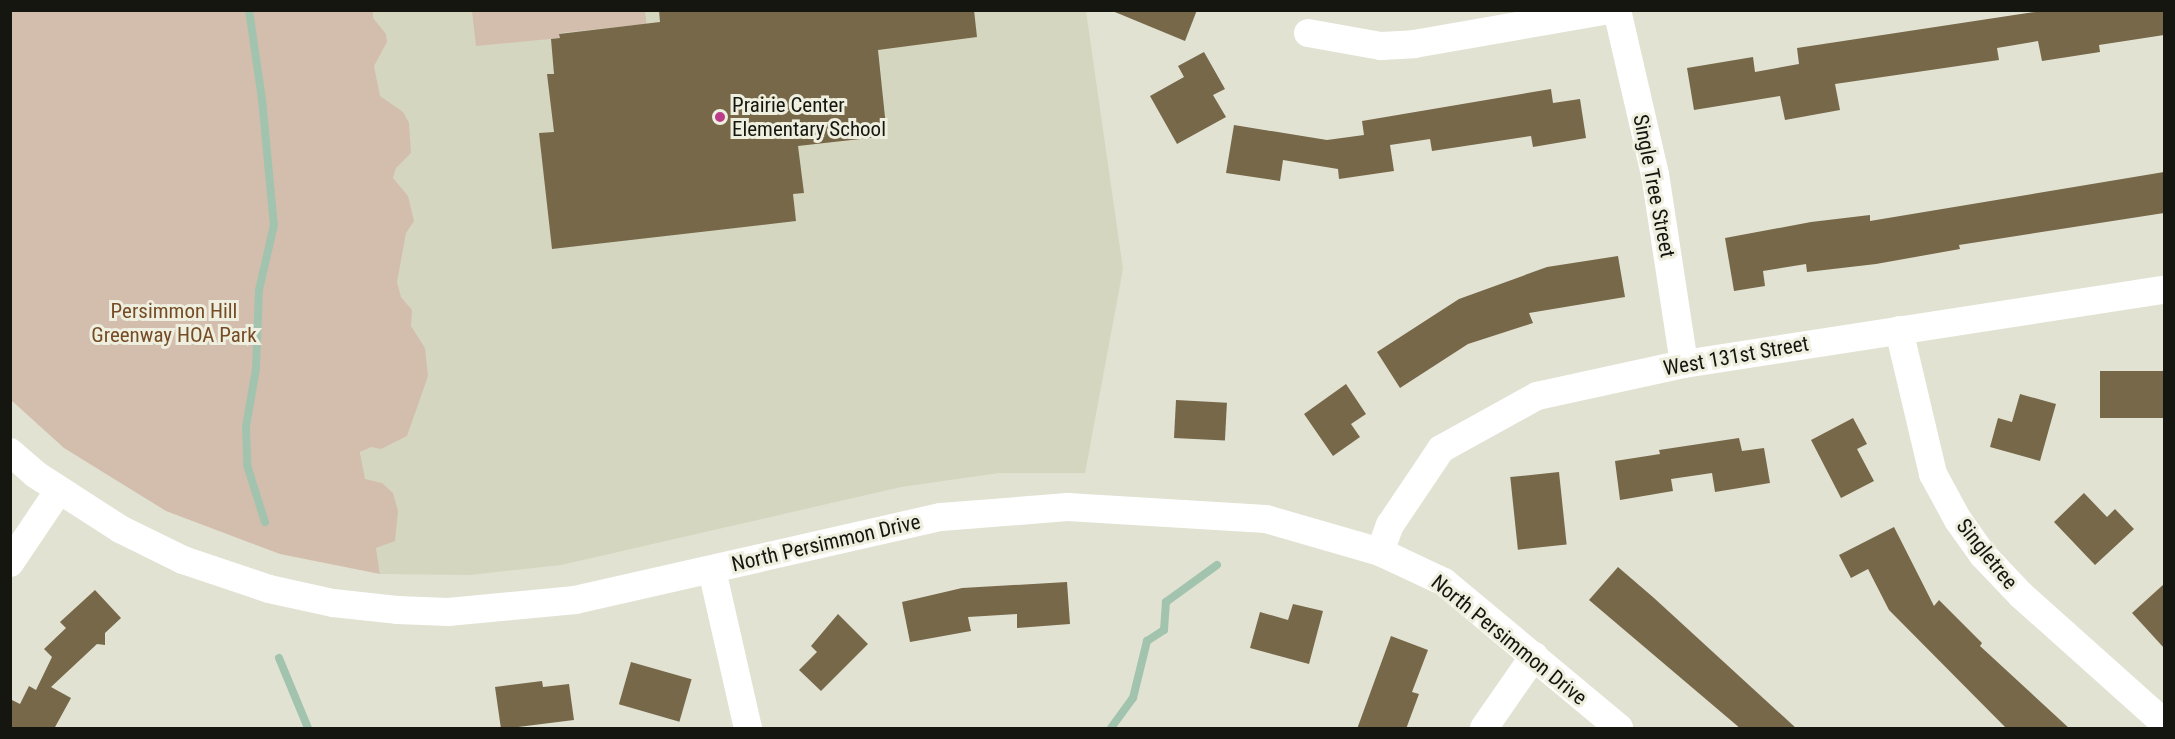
<!DOCTYPE html>
<style>
body{margin:0}
#map{position:relative;width:2175px;height:739px;overflow:hidden;background:#e1e2d2;font-family:"Roboto Condensed",sans-serif}
div>[style]{position:absolute}
.built>*{inset:0;background:#d5d6bf}
.green>*{inset:0;background:#d3beae}
.stream>*{height:8px;margin:-4px;padding:0 4px;transform-origin:4px;border-radius:4px;background:#a2c4ae}
.building>*{inset:0;background:#77684a;transform-origin:0 0}
.minor>*{height:28px;margin:-14px;padding:0 14px;transform-origin:14px;border-radius:14px;background:#fff}
.dots>*{width:16px;height:16px;translate:-50% -50%;box-sizing:border-box;border:3px solid #efefdf;border-radius:50%}
span{translate:-50% -50%;white-space:nowrap;text-align:center;line-height:1.15;-webkit-text-stroke:6px #efefdf;paint-order:stroke}
.poi-label{font-size:21px;color:#161611}
.left{translate:0 -50%;text-align:left}
.street-label{font-size:21px;color:#161611}
.park-label{font-size:21px;color:#764c27}
.frame{position:absolute;inset:0;border:12px solid #161611;pointer-events:none}
</style>
<div id="map">
<div class="built">
<i style="clip-path:polygon(289px 11px,1086px 11px,1123px 269px,1085px 473px,999px 473px,901px 487px,561px 565px,470px 575px,380px 574px)"></i>
</div>
<div class="green">
<i style="clip-path:polygon(10px 11px,373px 11px,373px 18px,386px 34px,387px 42px,374px 66px,380px 96px,403px 112px,409px 123px,411px 153px,396px 168px,393px 178px,408px 196px,414px 221px,406px 233px,397px 282px,401px 297px,412px 310px,411px 326px,425px 348px,428px 376px,407px 436px,381px 449px,371px 447px,360px 452px,365px 479px,382px 483px,393px 493px,398px 511px,395px 541px,376px 548px,380px 574px,280px 554px,166px 511px,64px 448px,11px 400px)"></i>
<i style="clip-path:polygon(472px 11px,645px 11px,647px 28px,636px 25px,560px 33px,560px 38px,476px 46px)"></i>
</div>
<div class="stream">
<i style="left:249px;top:10px;width:90px;rotate:81.7deg"></i>
<i style="left:262px;top:99px;width:127px;rotate:84.6deg"></i>
<i style="left:274px;top:225px;width:67px;rotate:103deg"></i>
<i style="left:259px;top:290px;width:79px;rotate:92.2deg"></i>
<i style="left:256px;top:369px;width:59px;rotate:99.8deg"></i>
<i style="left:246px;top:427px;width:38px;rotate:88deg"></i>
<i style="left:247px;top:465px;width:60px;rotate:72.5deg"></i>
<i style="left:279px;top:658px;width:76px;rotate:67.5deg"></i>
<i style="left:1111px;top:728px;width:37px;rotate:-54deg"></i>
<i style="left:1133px;top:698px;width:59px;rotate:-76.2deg"></i>
<i style="left:1147px;top:641px;width:20px;rotate:-33deg"></i>
<i style="left:1164px;top:630px;width:28px;rotate:-86deg"></i>
<i style="left:1166px;top:602px;width:63px;rotate:-36deg"></i>
</div>
<div class="building">
<i style="clip-path:polygon(659px 10px,974px 10px,977px 37px,878px 50px,887px 136px,798px 146px,804px 193px,793px 194px,796px 221px,552px 249px,539px 133px,554px 132px,547px 74px,554px 74px,551px 39px,560px 38px,559px 34px,660px 22px)"></i>
<i style="clip-path:polygon(1110px 10px,1197px 10px,1185px 41px)"></i>
<i style="clip-path:polygon(2048px 10px,2164px 10px,2164px 35px,2099px 45px,2100px 52px,2042px 61px,2038px 41px,1997px 48px,1999px 60px,1835px 84px,1840px 110px,1785px 120px,1780px 96px,1694px 110px,1687px 68px,1753px 57px,1755px 72px,1799px 64px,1797px 48px)"></i>
<i style="clip-path:polygon(1204px 52px,1225px 89px,1213px 95px,1226px 117px,1177px 144px,1150px 96px,1184px 77px,1178px 66px)"></i>
<i style="clip-path:polygon(1551px 89px,1553px 103px,1580px 99px,1586px 138px,1533px 147px,1531px 136px,1432px 151px,1430px 139px,1390px 145px,1394px 171px,1339px 179px,1338px 169px,1283px 160px,1280px 181px,1226px 173px,1234px 125px,1327px 140px,1364px 135px,1362px 121px)"></i>
<i style="clip-path:polygon(2164px 172px,2164px 213px,1959px 245px,1960px 249px,1876px 264px,1807px 272px,1806px 264px,1763px 271px,1765px 286px,1734px 291px,1725px 238px,1811px 222px,1870px 215px,1870px 221px)"></i>
<i style="clip-path:polygon(1618px 256px,1625px 297px,1529px 313px,1533px 323px,1468px 344px,1400px 388px,1377px 352px,1459px 299px,1547px 267px)"></i>
<i style="left:2164px;top:371px;width:47px;height:64px;rotate:90deg"></i>
<i style="clip-path:polygon(1346px 384px,1366px 414px,1351px 424px,1360px 437px,1333px 456px,1304px 414px)"></i>
<i style="clip-path:polygon(2020px 394px,2056px 404px,2040px 461px,1990px 447px,1998px 418px,2012px 422px)"></i>
<i style="left:1176px;top:400px;width:51px;height:38px;rotate:3deg"></i>
<i style="clip-path:polygon(1853px 418px,1867px 444px,1857px 449px,1874px 481px,1841px 498px,1811px 440px)"></i>
<i style="clip-path:polygon(1739px 438px,1742px 451px,1764px 448px,1770px 483px,1715px 492px,1712px 473px,1671px 479px,1673px 491px,1620px 500px,1615px 461px,1660px 454px,1659px 450px)"></i>
<i style="left:1559px;top:472px;width:73px;height:49px;rotate:84deg"></i>
<i style="clip-path:polygon(2084px 493px,2107px 517px,2115px 509px,2134px 529px,2095px 565px,2054px 522px)"></i>
<i style="clip-path:polygon(1894px 527px,1934px 606px,1939px 600px,1982px 643px,1980px 646px,2070px 729px,2007px 729px,1889px 610px,1868px 569px,1851px 578px,1839px 555px)"></i>
<i style="clip-path:polygon(1618px 567px,1654px 598px,1797px 729px,1741px 729px,1589px 600px)"></i>
<i style="clip-path:polygon(1067px 582px,1070px 624px,1017px 628px,1017px 614px,968px 617px,971px 631px,910px 642px,902px 602px,962px 588px)"></i>
<i style="clip-path:polygon(2164px 584px,2164px 648px,2132px 613px)"></i>
<i style="clip-path:polygon(95px 590px,121px 618px,105px 633px,105px 645px,97px 644px,51px 687px,71px 698px,54px 729px,10px 729px,10px 699px,20px 704px,29px 686px,36px 690px,52px 657px,44px 649px,66px 628px,60px 622px)"></i>
<i style="clip-path:polygon(1293px 604px,1323px 611px,1309px 664px,1250px 648px,1260px 612px,1288px 620px)"></i>
<i style="clip-path:polygon(838px 614px,868px 644px,821px 691px,799px 670px,817px 652px,811px 646px)"></i>
<i style="clip-path:polygon(1391px 636px,1428px 650px,1412px 692px,1419px 694px,1406px 729px,1357px 729px)"></i>
<i style="left:631px;top:662px;width:63px;height:44px;rotate:16deg"></i>
<i style="clip-path:polygon(542px 681px,543px 687px,569px 684px,574px 720px,501px 729px,495px 687px)"></i>
</div>
<div class="minor">
<i style="left:1617px;top:10px;width:168px;rotate:77deg"></i>
<i style="left:1655px;top:174px;width:192px;rotate:81.3deg"></i>
<i style="left:1308px;top:33px;width:74px;rotate:10.1deg"></i>
<i style="left:1381px;top:46px;width:33px;rotate:-3deg"></i>
<i style="left:1414px;top:44px;width:197px;rotate:-9.9deg"></i>
<i style="left:1899px;top:330px;width:148px;rotate:76.7deg"></i>
<i style="left:1933px;top:474px;width:52px;rotate:61.5deg"></i>
<i style="left:1958px;top:520px;width:43px;rotate:54.5deg"></i>
<i style="left:1983px;top:555px;width:55px;rotate:46.5deg"></i>
<i style="left:2021px;top:595px;width:192px;rotate:41.8deg"></i>
<i style="left:10px;top:452px;width:33px;rotate:41deg"></i>
<i style="left:35px;top:474px;width:101px;rotate:32.9deg"></i>
<i style="left:120px;top:529px;width:70px;rotate:26.2deg"></i>
<i style="left:183px;top:560px;width:91px;rotate:18.6deg"></i>
<i style="left:269px;top:589px;width:66px;rotate:12.3deg"></i>
<i style="left:333px;top:603px;width:64px;rotate:6.2deg"></i>
<i style="left:397px;top:610px;width:51px;rotate:2.2deg"></i>
<i style="left:448px;top:612px;width:128px;rotate:-5.4deg"></i>
<i style="left:575px;top:600px;width:375px;rotate:-12.8deg"></i>
<i style="left:941px;top:517px;width:127px;rotate:-4.5deg"></i>
<i style="left:1068px;top:507px;width:198px;rotate:3.5deg"></i>
<i style="left:1266px;top:519px;width:119px;rotate:16.1deg"></i>
<i style="left:1380px;top:552px;width:71px;rotate:25.1deg"></i>
<i style="left:1444px;top:582px;width:228px;rotate:39.8deg"></i>
<i style="left:1380px;top:552px;width:29px;rotate:-70deg"></i>
<i style="left:1390px;top:525px;width:92px;rotate:-56.1deg"></i>
<i style="left:1441px;top:449px;width:110px;rotate:-28.9deg"></i>
<i style="left:1537px;top:396px;width:150px;rotate:-12.3deg"></i>
<i style="left:1684px;top:364px;width:486px;rotate:-8.8deg"></i>
<i style="left:10px;top:563px;width:88px;rotate:-56.1deg"></i>
<i style="left:712px;top:570px;width:162px;rotate:77.2deg"></i>
<i style="left:1484px;top:728px;width:88px;rotate:-55.2deg"></i>
</div>
<div class="dots">
<i style="left:720px;top:117px;background:#bb3c88"></i>
</div>
<div class="poi-label">
<span class="left" style="left:732px;top:117px">Prairie Center<br>Elementary School</span>
</div>
<div class="street-label">
<span style="left:1654px;top:186px;rotate:79deg">Single Tree Street</span>
<span style="left:1736px;top:356px;rotate:-10deg">West 131st Street</span>
<span style="left:826px;top:543px;rotate:-13deg">North Persimmon Drive</span>
<span style="left:1987px;top:554px;rotate:51deg">Singletree</span>
<span style="left:1509px;top:640px;rotate:39deg">North Persimmon Drive</span>
</div>
<div class="park-label">
<span style="left:174px;top:323px">Persimmon Hill<br>Greenway HOA Park</span>
</div>
<div class="frame"></div>
</div>
